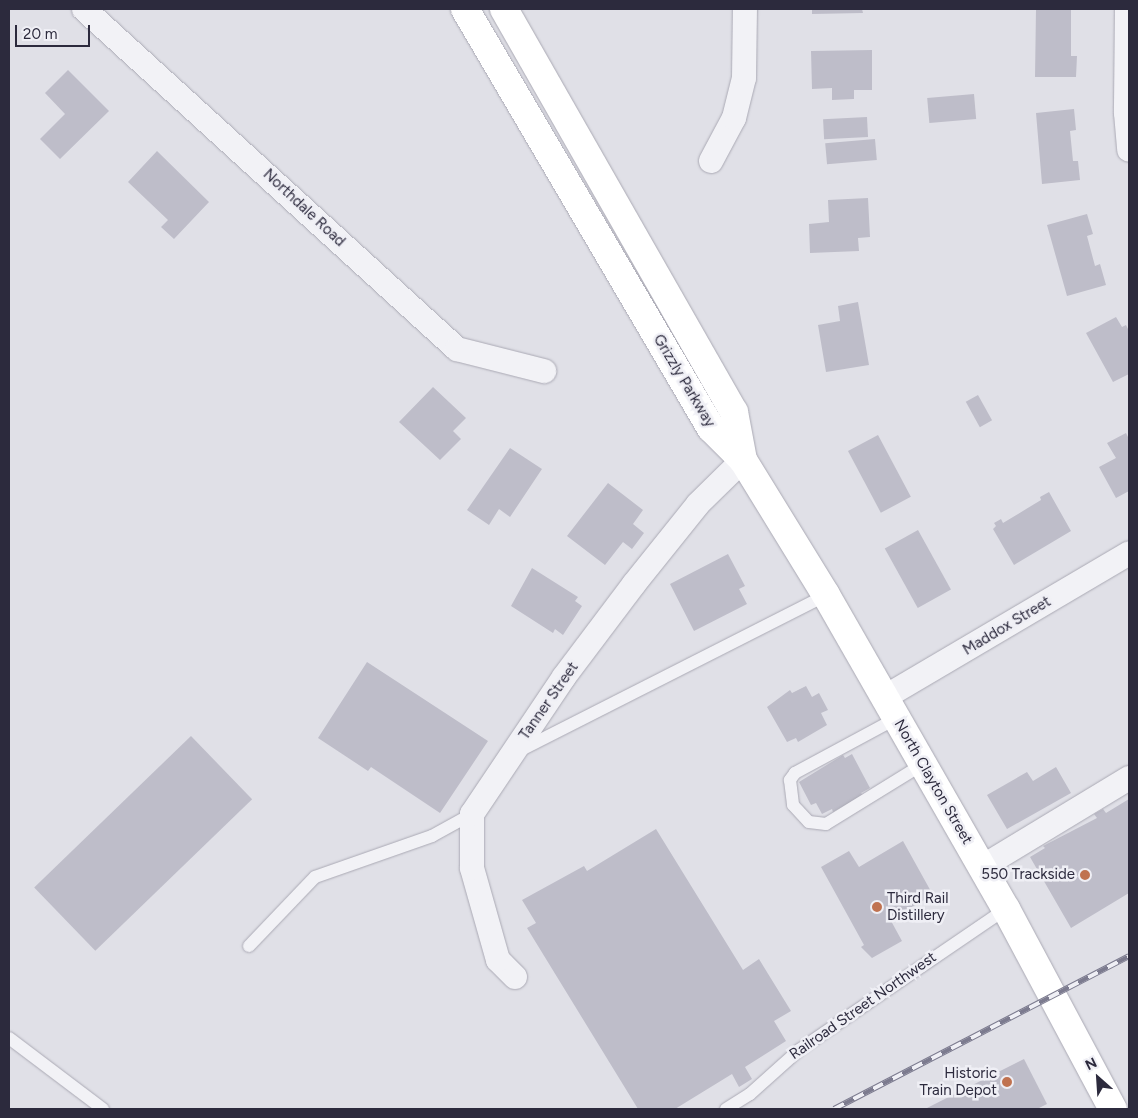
<!DOCTYPE html>
<style>
body{margin:0}
#map{position:relative;width:1138px;height:1118px;overflow:hidden;background:#e0e0e7;font-family:Figtree,sans-serif}
div>[style]{position:absolute}
.building>*{inset:0;background:#bebdc9;transform-origin:0 0}
.roads{filter:drop-shadow(0 0 1px #aaa9b4) drop-shadow(0 0 1px #aaa9b4)}
.lane>*{height:12px;margin:-6px;padding:0 6px;transform-origin:6px;border-radius:6px;background:#f2f2f6}
.street>*{height:24px;margin:-12px;padding:0 12px;transform-origin:12px;border-radius:12px;background:#f2f2f6}
.secondary>*{height:28px;margin:-14px;padding:0 14px;transform-origin:14px;border-radius:14px;background:#fff}
.rail>*{height:5.5px;margin-top:-2.75px;transform-origin:0;background:repeating-linear-gradient(90deg,#efeff5 0 11px,#7c7b8f 0 22px);box-sizing:border-box;border-block:1px solid #7c7b8f}
.dots>*{width:14px;height:14px;translate:-50% -50%;box-sizing:border-box;border:2px solid #efeff5;border-radius:50%}
span{translate:-50% -50%;white-space:nowrap;text-align:center;line-height:1.15;-webkit-text-stroke:5px #efeff5;paint-order:stroke}
.street-label{font-size:15px;color:#2c2a3d}
.poi-label{font-size:15px;color:#2c2a3d}
.right{translate:-100% -50%;text-align:right}
.left{translate:0 -50%;text-align:left}
.frame{position:absolute;inset:0;border:10px solid #2c2a3d;pointer-events:none}
.north{position:absolute;left:1073px;top:1053px;width:50px;height:50px;-webkit-text-stroke:4px #efeff5;paint-order:stroke;rotate:334deg;font-size:14px;font-weight:700;line-height:20px;text-align:center;color:#2c2a3d}
.north::after{content:'';display:block;margin:auto;width:18px;height:22px;background:#2c2a3d;clip-path:polygon(50% 0,100% 100%,50% 72%,0 100%)}
.scale{position:absolute;left:15px;top:25px;width:75px;height:22px;box-sizing:border-box;border:2px solid #2c2a3d;border-top:0;padding-left:6px;font-size:15px;line-height:18px;white-space:nowrap;color:#2c2a3d;-webkit-text-stroke:4px #efeff5;paint-order:stroke}
</style>
<div id="map">
<div class="building">
<i style="clip-path:polygon(812px 9px,862px 9px,863px 13px,812px 14px)"></i>
<i style="clip-path:polygon(1036px 9px,1071px 9px,1071px 56px,1077px 56px,1076px 77px,1035px 77px)"></i>
<i style="clip-path:polygon(872px 50px,872px 90px,854px 90px,854px 99px,832px 100px,832px 88px,812px 89px,811px 51px)"></i>
<i style="clip-path:polygon(68px 70px,109px 111px,60px 159px,40px 139px,65px 114px,45px 93px)"></i>
<i style="left:974px;top:94px;width:25px;height:47px;rotate:85deg"></i>
<i style="clip-path:polygon(1074px 109px,1076px 130px,1070px 131px,1073px 161px,1078px 161px,1080px 180px,1042px 184px,1036px 113px)"></i>
<i style="left:867px;top:117px;width:20px;height:44px;rotate:87deg"></i>
<i style="left:875px;top:139px;width:21px;height:50px;rotate:85deg"></i>
<i style="clip-path:polygon(157px 151px,209px 202px,174px 239px,161px 227px,168px 220px,128px 182px)"></i>
<i style="clip-path:polygon(868px 198px,870px 237px,858px 238px,859px 251px,810px 253px,809px 224px,829px 222px,828px 200px)"></i>
<i style="clip-path:polygon(1087px 214px,1093px 234px,1087px 236px,1095px 266px,1100px 264px,1106px 285px,1067px 296px,1047px 225px)"></i>
<i style="clip-path:polygon(858px 302px,869px 365px,826px 372px,818px 325px,840px 321px,838px 306px)"></i>
<i style="clip-path:polygon(1116px 317px,1122px 327px,1126px 325px,1129px 331px,1129px 374px,1113px 382px,1086px 333px)"></i>
<i style="clip-path:polygon(433px 387px,466px 418px,453px 431px,461px 439px,440px 460px,399px 422px)"></i>
<i style="left:978px;top:395px;width:29px;height:14px;rotate:61deg"></i>
<i style="clip-path:polygon(1126px 433px,1129px 439px,1129px 491px,1116px 498px,1099px 467px,1116px 458px,1107px 443px)"></i>
<i style="left:878px;top:435px;width:70px;height:34px;rotate:62deg"></i>
<i style="clip-path:polygon(510px 448px,542px 469px,510px 517px,499px 509px,489px 525px,467px 510px)"></i>
<i style="clip-path:polygon(608px 483px,643px 510px,633px 524px,644px 533px,632px 549px,623px 542px,605px 565px,567px 536px)"></i>
<i style="clip-path:polygon(1049px 492px,1071px 531px,1014px 565px,993px 529px,996px 526px,994px 523px,1001px 519px,1003px 523px,1041px 500px,1040px 497px)"></i>
<i style="left:918px;top:530px;width:68px;height:38px;rotate:61deg"></i>
<i style="clip-path:polygon(728px 554px,745px 586px,739px 589px,747px 604px,694px 631px,670px 584px)"></i>
<i style="clip-path:polygon(532px 568px,578px 597px,575px 601px,582px 606px,563px 635px,555px 629px,553px 633px,511px 606px)"></i>
<i style="clip-path:polygon(367px 662px,488px 741px,440px 813px,371px 767px,368px 771px,318px 738px)"></i>
<i style="clip-path:polygon(806px 686px,812px 697px,819px 693px,828px 710px,821px 713px,827px 725px,798px 742px,796px 738px,787px 742px,767px 707px,790px 690px,792px 693px)"></i>
<i style="left:191px;top:736px;width:88px;height:218px;rotate:46deg"></i>
<i style="clip-path:polygon(852px 754px,870px 788px,861px 793px,863px 795px,833px 812px,832px 809px,822px 814px,816px 803px,811px 805px,799px 782px,843px 755px,845px 758px)"></i>
<i style="clip-path:polygon(1056px 767px,1071px 793px,1007px 829px,987px 795px,1027px 772px,1033px 781px)"></i>
<i style="clip-path:polygon(1129px 799px,1129px 893px,1071px 928px,1030px 857px,1045px 848px,1043px 846px,1097px 818px,1094px 814px,1103px 809px,1106px 813px)"></i>
<i style="clip-path:polygon(656px 829px,743px 970px,759px 959px,791px 1011px,774px 1021px,786px 1041px,745px 1067px,752px 1079px,739px 1087px,732px 1074px,675px 1109px,638px 1109px,527px 928px,536px 923px,522px 900px,584px 866px,587px 871px)"></i>
<i style="clip-path:polygon(903px 841px,933px 895px,890px 919px,902px 941px,872px 958px,861px 947px,864px 945px,821px 867px,849px 851px,859px 867px)"></i>
<i style="clip-path:polygon(1024px 1059px,1047px 1104px,1037px 1109px,925px 1109px)"></i>
</div>
<div class="roads">
<div class="lane">
<i style="left:897px;top:718px;width:116px;rotate:151.7deg"></i>
<i style="left:795px;top:773px;width:9px;rotate:126deg"></i>
<i style="left:790px;top:780px;width:25px;rotate:83deg"></i>
<i style="left:793px;top:805px;width:23px;rotate:47deg"></i>
<i style="left:809px;top:822px;width:17px;rotate:7deg"></i>
<i style="left:826px;top:824px;width:114px;rotate:-31.7deg"></i>
<i style="left:519px;top:751px;width:344px;rotate:-26.9deg"></i>
<i style="left:249px;top:946px;width:95px;rotate:-46.3deg"></i>
<i style="left:315px;top:877px;width:124px;rotate:-19.3deg"></i>
<i style="left:432px;top:836px;width:46px;rotate:-28.8deg"></i>
<i style="left:9px;top:1038px;width:118px;rotate:37.1deg"></i>
<i style="left:726px;top:1109px;width:28px;rotate:-32deg"></i>
<i style="left:750px;top:1094px;width:66px;rotate:-41.9deg"></i>
<i style="left:799px;top:1050px;width:250px;rotate:-34.3deg"></i>
</div>
<div class="street">
<i style="left:84px;top:9px;width:505px;rotate:42.35deg"></i>
<i style="left:457px;top:349px;width:90px;rotate:14.2deg"></i>
<i style="left:1127px;top:9px;width:104px;rotate:90.6deg"></i>
<i style="left:1126px;top:113px;width:37px;rotate:85deg"></i>
<i style="left:711px;top:161px;width:49px;rotate:-61.9deg"></i>
<i style="left:734px;top:118px;width:41px;rotate:-76deg"></i>
<i style="left:744px;top:78px;width:69px;rotate:-89.2deg"></i>
<i style="left:885px;top:697px;width:283px;rotate:-30.5deg"></i>
<i style="left:982px;top:867px;width:172px;rotate:-31.2deg"></i>
<i style="left:515px;top:977px;width:24px;rotate:-135deg"></i>
<i style="left:498px;top:960px;width:96px;rotate:-105.8deg"></i>
<i style="left:472px;top:868px;width:54px;rotate:-90deg"></i>
<i style="left:472px;top:814px;width:165px;rotate:-56.1deg"></i>
<i style="left:564px;top:677px;width:116px;rotate:-53deg"></i>
<i style="left:634px;top:584px;width:102px;rotate:-51.3deg"></i>
<i style="left:698px;top:504px;width:63px;rotate:-44.4deg"></i>
</div>
<div class="secondary">
<i style="left:465px;top:9px;width:486px;rotate:59.6deg"></i>
<i style="left:711px;top:428px;width:45px;rotate:45deg"></i>
<i style="left:743px;top:460px;width:158px;rotate:58.4deg"></i>
<i style="left:826px;top:595px;width:362px;rotate:60.2deg"></i>
<i style="left:1006px;top:909px;width:227px;rotate:61.9deg"></i>
<i style="left:504px;top:9px;width:464px;rotate:60.3deg"></i>
<i style="left:734px;top:412px;width:49px;rotate:79.4deg"></i>
</div>
</div>
<div class="rail">
<i style="left:834px;top:1109px;width:332px;rotate:-27.4deg"></i>
</div>
<div class="dots">
<i style="left:1085px;top:875px;background:#c07250"></i>
<i style="left:877px;top:907px;background:#c07250"></i>
<i style="left:1007px;top:1082px;background:#c07250"></i>
</div>
<div class="street-label">
<span style="left:304px;top:208px;rotate:43deg">Northdale Road</span>
<span style="left:684px;top:381px;rotate:59deg">Grizzly Parkway</span>
<span style="left:1007px;top:626px;rotate:-31deg">Maddox Street</span>
<span style="left:549px;top:701px;rotate:-55deg">Tanner Street</span>
<span style="left:933px;top:782px;rotate:60deg">North Clayton Street</span>
<span style="left:863px;top:1006px;rotate:-35deg">Railroad Street Northwest</span>
</div>
<div class="poi-label">
<span class="right" style="left:1075px;top:875px">550 Trackside</span>
<span class="left" style="left:887px;top:907px">Third Rail<br>Distillery</span>
<span class="right" style="left:997px;top:1082px">Historic<br>Train Depot</span>
</div>
<div class="frame"></div>
<div class="north">N</div>
<div class="scale">20 m</div>
</div>
